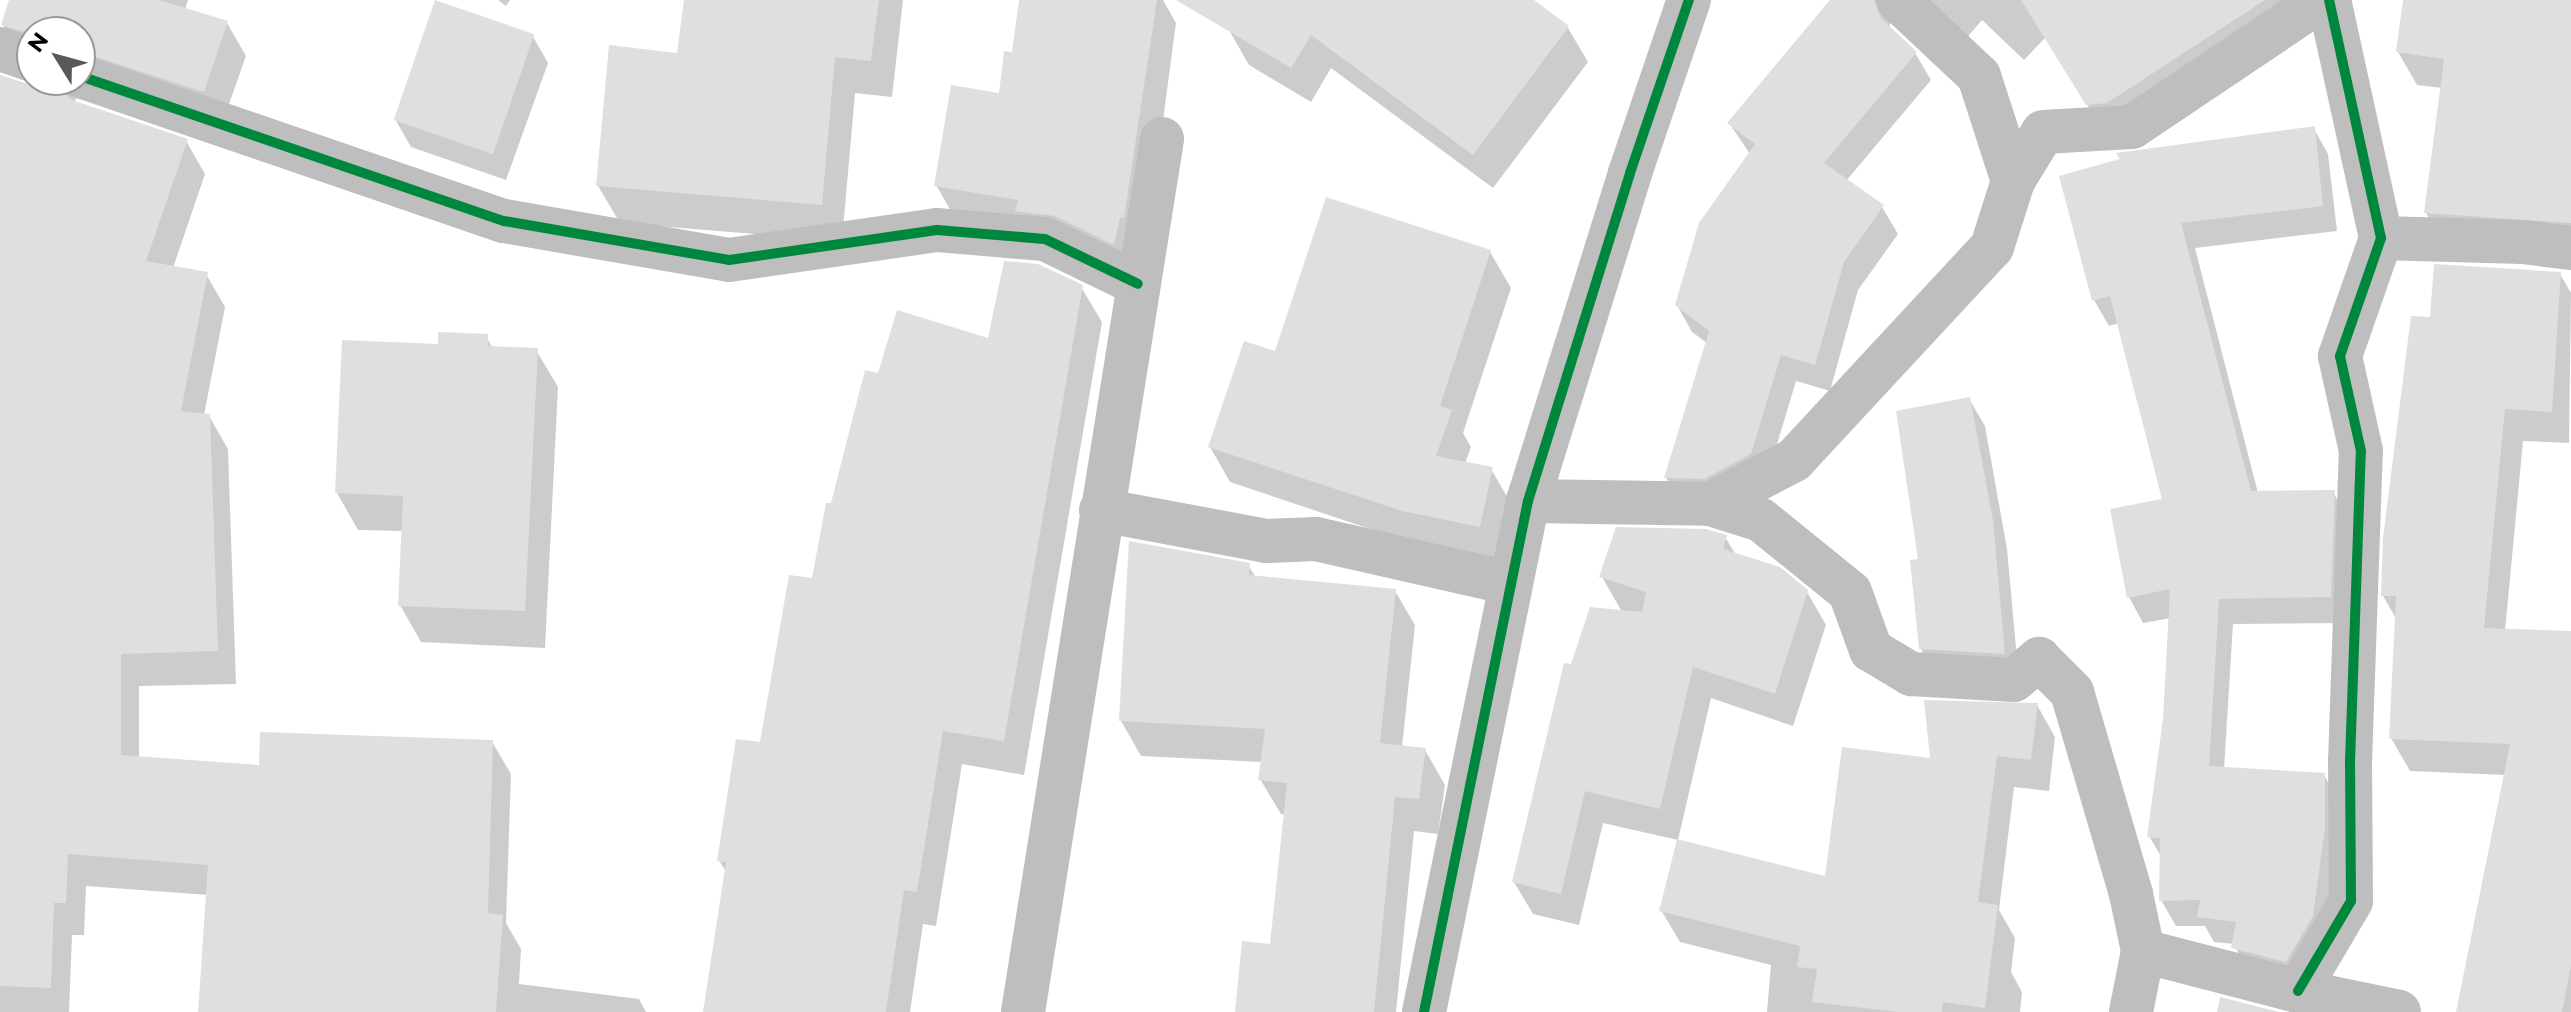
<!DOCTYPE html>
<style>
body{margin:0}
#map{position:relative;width:2571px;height:1012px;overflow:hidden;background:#fff;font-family:Montserrat,sans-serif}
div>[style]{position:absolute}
.shadow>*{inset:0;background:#0003}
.building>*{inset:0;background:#dfdfdf;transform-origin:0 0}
.minor>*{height:44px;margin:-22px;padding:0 22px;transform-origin:22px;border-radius:22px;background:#bebebe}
.cycleway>*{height:10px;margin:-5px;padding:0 5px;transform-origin:5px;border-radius:5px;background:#00873e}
span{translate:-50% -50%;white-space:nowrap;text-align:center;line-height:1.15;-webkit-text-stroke:6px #fff;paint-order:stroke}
.north{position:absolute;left:16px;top:16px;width:80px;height:80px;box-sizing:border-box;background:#fff;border:2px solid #999;border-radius:50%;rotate:307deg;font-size:22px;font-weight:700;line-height:32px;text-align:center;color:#000}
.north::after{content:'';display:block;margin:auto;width:28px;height:36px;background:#595959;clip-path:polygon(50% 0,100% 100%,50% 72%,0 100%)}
</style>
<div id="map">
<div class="shadow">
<i style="clip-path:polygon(11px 0,188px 0,185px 10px,227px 23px,246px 56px,222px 124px,83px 89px,74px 102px,186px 141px,205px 174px,173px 268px,206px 274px,225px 307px,204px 415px,209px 416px,228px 449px,236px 684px,139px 686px,139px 758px,261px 768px,492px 742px,511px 774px,506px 923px,521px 949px,519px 984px,639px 999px,646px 1012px,200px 1012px,208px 895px,86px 886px,84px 935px,72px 935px,69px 1012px,0 1012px,0 75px,36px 87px,50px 80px,80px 80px,80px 32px,32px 32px,32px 61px,22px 57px,3px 25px)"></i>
<i style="clip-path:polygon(498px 0,510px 0,506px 6px)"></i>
<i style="clip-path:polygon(686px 0,903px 0,892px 97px,855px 93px,842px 241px,620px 223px,598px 186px,679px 55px)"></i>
<i style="clip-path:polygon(1021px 0,1163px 0,1176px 23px,1157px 165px,1132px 276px,955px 218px,936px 185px,1001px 95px,1014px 55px)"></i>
<i style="clip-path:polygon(1247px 0,1531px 0,1568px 28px,1588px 62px,1493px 188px,1331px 68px,1311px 102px,1249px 65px,1229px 30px)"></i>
<i style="clip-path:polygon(1832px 0,1883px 0,1892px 15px,1889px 29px,1915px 53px,1931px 80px,1846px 181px,1882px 207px,1898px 234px,1858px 290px,1830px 391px,1796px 381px,1766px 481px,1682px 505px,1666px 478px,1707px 343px,1692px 332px,1677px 305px,1750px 154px,1729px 123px)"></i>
<i style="clip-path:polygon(1923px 0,2323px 0,2104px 131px,2045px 38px,2024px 60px,1982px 20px,1965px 40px)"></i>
<i style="clip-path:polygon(2405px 0,2571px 0,2571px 254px,2446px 246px,2426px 213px,2442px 88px,2417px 85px,2398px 52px)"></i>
<i style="clip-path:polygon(532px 35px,548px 63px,506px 180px,411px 147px,395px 119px)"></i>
<i style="clip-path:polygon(2314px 129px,2328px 154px,2337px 231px,2195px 248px,2258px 493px,2333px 492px,2348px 518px,2345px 623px,2233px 624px,2224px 769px,2324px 775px,2339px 801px,2327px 942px,2301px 987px,2248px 973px,2234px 944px,2214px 942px,2205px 926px,2176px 926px,2161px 900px,2162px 858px,2149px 836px,2165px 719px,2171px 618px,2143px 623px,2129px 597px,2164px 500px,2119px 323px,2109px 326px,2094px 300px,2061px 177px)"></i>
<i style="clip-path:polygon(1490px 252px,1511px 288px,1463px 433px,1471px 447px,1465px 464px,1491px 469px,1512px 505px,1500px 562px,1397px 538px,1230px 482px,1210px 447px,1277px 353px)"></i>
<i style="clip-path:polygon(2560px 274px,2571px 293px,2569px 443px,2523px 441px,2505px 631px,2571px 633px,2571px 1012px,2469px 1012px,2506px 775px,2410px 771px,2391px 738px,2397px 620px,2383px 596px,2432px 319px)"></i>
<i style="clip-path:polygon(1081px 287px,1102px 322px,1024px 775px,962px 764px,936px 926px,923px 924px,910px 1012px,705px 1012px,727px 874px,719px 860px,761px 745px,814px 581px,832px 506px,879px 376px,989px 340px)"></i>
<i style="clip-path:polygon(486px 336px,493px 349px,536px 350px,558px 387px,545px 648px,421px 642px,400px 605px,403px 531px,358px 530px,337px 493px,440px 346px)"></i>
<i style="clip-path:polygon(1969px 399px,1985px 426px,2007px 549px,2019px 681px,1937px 676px,1921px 649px,1920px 561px)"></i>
<i style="clip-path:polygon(1725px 537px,1736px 555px,1807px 592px,1826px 625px,1793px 726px,1711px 698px,1678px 840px,1603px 823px,1579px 925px,1533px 914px,1514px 882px,1572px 667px,1622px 612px,1602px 577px)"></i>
<i style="clip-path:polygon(1248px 565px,1256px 578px,1395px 591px,1415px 625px,1402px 747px,1425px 750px,1445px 785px,1438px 834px,1414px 831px,1396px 1012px,1237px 1012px,1272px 946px,1286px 815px,1281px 814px,1260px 779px,1263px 762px,1141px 756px,1121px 721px)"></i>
<i style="clip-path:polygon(2037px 705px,2055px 737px,2049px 791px,2014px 787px,1999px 910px,2015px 938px,2011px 972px,2022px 992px,2020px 1012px,1767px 1012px,1771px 965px,1680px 942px,1661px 910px,1827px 878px,1932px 760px)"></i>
</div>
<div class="building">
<i style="clip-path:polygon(9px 0,159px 0,228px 21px,204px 92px,80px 52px,80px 32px,32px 34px,1px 25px)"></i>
<i style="left:435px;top:0;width:105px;height:127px;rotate:19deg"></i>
<i style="clip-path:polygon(684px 0,879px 0,871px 61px,835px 57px,822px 205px,596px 186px,609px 45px,677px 53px)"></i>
<i style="clip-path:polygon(1019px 0,1157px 0,1124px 218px,1120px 217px,1114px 245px,1055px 216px,1015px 211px,1018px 200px,934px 186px,951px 85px,999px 93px,1004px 51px,1012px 52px)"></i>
<i style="clip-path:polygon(1176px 0,1534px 0,1569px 26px,1473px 155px,1311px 35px,1291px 68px)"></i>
<i style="clip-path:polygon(1830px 0,1874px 0,1881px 18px,1917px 52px,1824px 163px,1884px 205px,1844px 262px,1815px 365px,1781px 355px,1751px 454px,1704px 479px,1664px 478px,1709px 331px,1675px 305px,1699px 223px,1755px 144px,1727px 123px)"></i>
<i style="clip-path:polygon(2021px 0,2265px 0,2107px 103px,2086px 105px)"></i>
<i style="clip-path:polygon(2403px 0,2571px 0,2571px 223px,2424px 213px,2444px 59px,2396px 52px)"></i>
<i style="clip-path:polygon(0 75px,25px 84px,55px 80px,61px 92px,72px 100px,188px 139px,146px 261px,208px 272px,181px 411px,210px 414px,218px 651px,121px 654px,121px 755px,259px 765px,260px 732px,493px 740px,488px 913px,503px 915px,496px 1012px,198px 1012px,208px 865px,68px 854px,66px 903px,54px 903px,51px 988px,0 986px)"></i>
<i style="clip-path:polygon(2315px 126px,2323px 206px,2181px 223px,2251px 491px,2335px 490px,2331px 597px,2219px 599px,2209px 766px,2325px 773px,2325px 827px,2313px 916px,2286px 962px,2231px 948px,2236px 922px,2197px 917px,2200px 900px,2159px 901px,2160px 838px,2147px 837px,2163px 719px,2170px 589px,2127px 598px,2110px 509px,2162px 499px,2110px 296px,2092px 301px,2059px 176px,2120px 159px,2116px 153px)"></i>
<i style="clip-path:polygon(1326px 197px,1491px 250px,1440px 406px,1452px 410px,1436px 456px,1493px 467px,1480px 527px,1402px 511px,1208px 447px,1244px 341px,1275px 351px)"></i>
<i style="clip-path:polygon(1004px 261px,1038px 264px,1083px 285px,1004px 741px,943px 731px,917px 892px,904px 890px,886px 1012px,703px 1012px,726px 862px,717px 861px,736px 739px,760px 742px,789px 575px,812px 578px,826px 503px,831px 503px,865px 370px,878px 373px,897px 310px,988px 338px)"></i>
<i style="clip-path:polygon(2434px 264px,2561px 272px,2552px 412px,2505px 409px,2484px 628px,2571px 631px,2571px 966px,2562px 1012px,2456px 1012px,2510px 744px,2389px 739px,2396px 596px,2381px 596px,2383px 538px,2411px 316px,2430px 317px)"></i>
<i style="clip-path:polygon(438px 332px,488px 334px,488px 346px,538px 348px,525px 611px,398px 606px,403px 496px,335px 493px,342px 340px,438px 344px)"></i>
<i style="clip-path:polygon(1970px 397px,1993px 520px,2005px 654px,1919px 649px,1910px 560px,1918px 559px,1896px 411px)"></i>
<i style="clip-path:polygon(1616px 527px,1706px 529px,1727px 535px,1723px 549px,1780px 567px,1808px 590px,1775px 694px,1693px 667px,1660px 809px,1585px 791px,1561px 894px,1512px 882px,1564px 663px,1571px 664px,1590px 607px,1642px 612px,1646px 592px,1599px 577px)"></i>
<i style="clip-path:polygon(1129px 541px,1250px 563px,1249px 575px,1396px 589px,1380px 743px,1426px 748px,1419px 799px,1395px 797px,1374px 1012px,1235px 1012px,1242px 941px,1270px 944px,1287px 783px,1258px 780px,1265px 729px,1119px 721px)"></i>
<i style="clip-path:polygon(1924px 700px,2038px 703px,2031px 760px,1997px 756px,1978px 902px,1998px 905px,1985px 1008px,1943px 1002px,1942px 1012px,1898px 1012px,1812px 1002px,1817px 969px,1797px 967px,1800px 946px,1659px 911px,1677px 839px,1825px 876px,1842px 747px,1930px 758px)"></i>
<i style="clip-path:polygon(2220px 997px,2279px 1012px,2217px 1012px)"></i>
</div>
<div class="minor">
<i style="left:1898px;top:0;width:111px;rotate:43.2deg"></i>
<i style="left:1979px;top:76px;width:110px;rotate:72.1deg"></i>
<i style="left:0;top:49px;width:34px;rotate:19deg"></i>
<i style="left:80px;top:76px;width:448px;rotate:18.9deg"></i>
<i style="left:504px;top:221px;width:228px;rotate:9.8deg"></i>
<i style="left:729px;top:260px;width:210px;rotate:-8.2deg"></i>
<i style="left:937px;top:230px;width:108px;rotate:4.8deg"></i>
<i style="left:1045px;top:239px;width:103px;rotate:25.8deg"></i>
<i style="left:2381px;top:238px;width:141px;rotate:1.6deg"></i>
<i style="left:2522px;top:242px;width:49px;rotate:7deg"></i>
<i style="left:1528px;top:501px;width:182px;rotate:0.9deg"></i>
<i style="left:1710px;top:504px;width:53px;rotate:17.4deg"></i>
<i style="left:1761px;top:520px;width:114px;rotate:39deg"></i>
<i style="left:1850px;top:592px;width:62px;rotate:70.1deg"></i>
<i style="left:1871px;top:650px;width:47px;rotate:31deg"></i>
<i style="left:1911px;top:674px;width:103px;rotate:3.3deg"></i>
<i style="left:2014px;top:680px;width:33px;rotate:-40deg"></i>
<i style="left:2039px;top:659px;width:47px;rotate:45deg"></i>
<i style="left:2072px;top:692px;width:210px;rotate:73.7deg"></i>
<i style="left:2131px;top:894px;width:58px;rotate:78.1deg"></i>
<i style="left:2143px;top:951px;width:62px;rotate:101.1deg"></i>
<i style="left:1710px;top:504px;width:95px;rotate:-27.6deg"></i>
<i style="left:1794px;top:460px;width:291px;rotate:-47.1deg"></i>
<i style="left:1992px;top:247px;width:69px;rotate:-72.3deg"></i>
<i style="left:2013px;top:181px;width:57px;rotate:-58.5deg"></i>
<i style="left:2043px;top:132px;width:89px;rotate:-3.2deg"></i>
<i style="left:2132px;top:127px;width:228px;rotate:-33.9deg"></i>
<i style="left:1101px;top:510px;width:169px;rotate:10.6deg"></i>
<i style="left:1267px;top:541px;width:49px;rotate:-2.3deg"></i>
<i style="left:1316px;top:539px;width:199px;rotate:12.8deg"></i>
<i style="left:2143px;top:951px;width:160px;rotate:14.5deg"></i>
<i style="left:2298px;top:991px;width:103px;rotate:11.7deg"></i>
<i style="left:2298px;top:991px;width:104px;rotate:-59.5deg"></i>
<i style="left:2351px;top:901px;width:139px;rotate:-90.4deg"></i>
<i style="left:2350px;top:762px;width:311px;rotate:-88deg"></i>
<i style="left:2361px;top:451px;width:97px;rotate:-102.5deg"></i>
<i style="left:2340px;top:356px;width:125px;rotate:-70.8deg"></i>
<i style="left:2381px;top:238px;width:244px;rotate:-102.3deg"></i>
<i style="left:1023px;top:1012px;width:884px;rotate:-80.95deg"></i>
<i style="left:1424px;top:1012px;width:521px;rotate:-78.5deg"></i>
<i style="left:1528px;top:501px;width:343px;rotate:-72.7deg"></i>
<i style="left:1630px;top:173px;width:183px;rotate:-71.2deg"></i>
</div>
<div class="cycleway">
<i style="left:80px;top:76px;width:448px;rotate:18.9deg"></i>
<i style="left:504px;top:221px;width:228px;rotate:9.8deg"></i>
<i style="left:729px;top:260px;width:210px;rotate:-8.2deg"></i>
<i style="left:937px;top:230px;width:108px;rotate:4.8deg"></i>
<i style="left:1045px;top:239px;width:103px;rotate:25.8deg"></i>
<i style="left:2298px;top:991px;width:104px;rotate:-59.5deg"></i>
<i style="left:2351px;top:901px;width:139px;rotate:-90.4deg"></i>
<i style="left:2350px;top:762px;width:311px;rotate:-88deg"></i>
<i style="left:2361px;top:451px;width:97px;rotate:-102.5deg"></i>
<i style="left:2340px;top:356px;width:125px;rotate:-70.8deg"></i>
<i style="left:2381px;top:238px;width:244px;rotate:-102.3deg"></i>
<i style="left:1424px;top:1012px;width:521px;rotate:-78.5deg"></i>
<i style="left:1528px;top:501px;width:343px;rotate:-72.7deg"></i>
<i style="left:1630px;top:173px;width:183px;rotate:-71.2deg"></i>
</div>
<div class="north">N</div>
</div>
